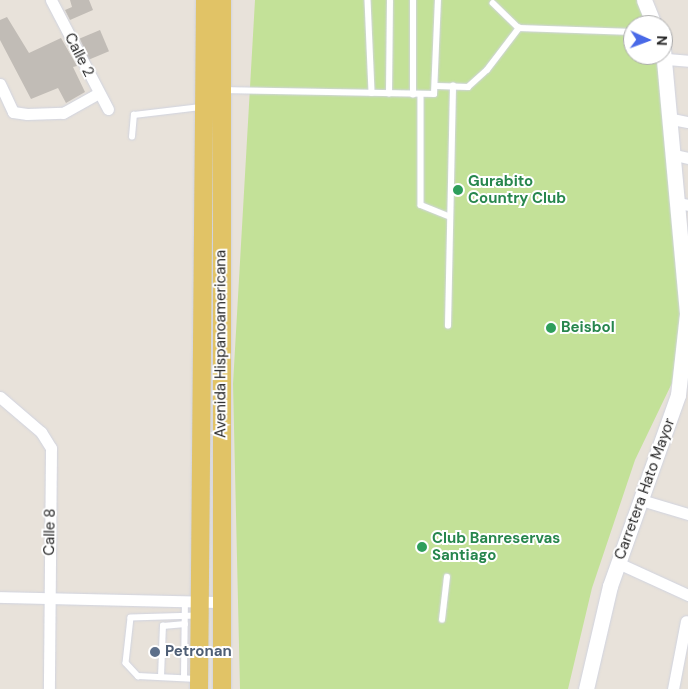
<!DOCTYPE html>
<style>
body{margin:0}
#map{position:relative;width:688px;height:689px;overflow:hidden;background:#e8e2da;font-family:"DM Sans",sans-serif}
div>[style]{position:absolute}
.pitch>*{inset:0;background:#c3e198}
.building>*{inset:0;background:#c1bcb6;transform-origin:0 0}
.roads{filter:drop-shadow(0 0 1px #d0d3df) drop-shadow(0 0 1px #d0d3df)}
.lane>*{height:5.5px;margin:-2.75px;padding:0 2.75px;transform-origin:2.75px;border-radius:2.75px;background:#fff}
.street>*{height:11px;margin:-5.5px;padding:0 5.5px;transform-origin:5.5px;border-radius:5.5px;background:#fff}
.secondary>*{height:15px;margin:-7.5px;padding:0 7.5px;transform-origin:7.5px;border-radius:7.5px;background:#fff}
.primary>*{height:18px;margin:-9px;padding:0 9px;transform-origin:9px;border-radius:9px;background:#e1c366}
.dots>*{width:14px;height:14px;translate:-50% -50%;box-sizing:border-box;border:2px solid #fff;border-radius:50%}
span{translate:-50% -50%;white-space:nowrap;text-align:center;line-height:1.15;-webkit-text-stroke:4px #fff;paint-order:stroke}
.street-label{font-size:15px;color:#272727}
.leisure-label{font-size:15px;color:#27864d;font-weight:700}
.left{translate:0 -50%;text-align:left}
.service-label{font-size:15px;color:#4e5e75;font-weight:700}
.north{position:absolute;left:623px;top:15px;width:50px;height:50px;box-sizing:border-box;background:#fff;border:1px solid #a9a9a9;border-radius:50%;rotate:92deg;font-size:14px;font-weight:700;line-height:20px;text-align:center;color:#272727}
.north::after{content:'';display:block;margin:auto;width:18px;height:22px;background:#4969e7;clip-path:polygon(50% 0,100% 100%,50% 72%,0 100%)}
</style>
<div id="map">
<div class="pitch">
<i style="clip-path:polygon(255px 0,638px 0,648px 25px,633px 25px,633px 55px,660px 55px,681px 316px,672px 383px,635px 460px,592px 588px,568px 689px,240px 689px,233px 384px)"></i>
</div>
<div class="building">
<i style="clip-path:polygon(70px 0,89px 0,93px 10px,70px 20px,65px 10px,72px 7px)"></i>
<i style="clip-path:polygon(7px 17px,29px 53px,61px 38px,77px 66px,73px 67px,85px 92px,66px 103px,58px 88px,31px 99px,0 40px,0 20px)"></i>
<i style="left:100px;top:30px;width:23px;height:22px;rotate:67deg"></i>
</div>
<div class="roads">
<div class="lane">
<i style="left:368px;top:0;width:93px;rotate:87.5deg"></i>
<i style="left:493px;top:3px;width:36px;rotate:44deg"></i>
<i style="left:519px;top:28px;width:114px;rotate:2deg"></i>
<i style="left:437px;top:86px;width:31px;rotate:2deg"></i>
<i style="left:468px;top:87px;width:25px;rotate:-42deg"></i>
<i style="left:487px;top:70px;width:53px;rotate:-52.7deg"></i>
<i style="left:223px;top:90px;width:211px;rotate:1.1deg"></i>
<i style="left:434px;top:94px;width:94px;rotate:-87.6deg"></i>
<i style="left:389px;top:94px;width:94px;rotate:-89.4deg"></i>
<i style="left:413px;top:95px;width:95px;rotate:-90deg"></i>
<i style="left:421px;top:95px;width:110px;rotate:90deg"></i>
<i style="left:421px;top:205px;width:31px;rotate:22deg"></i>
<i style="left:132px;top:137px;width:22px;rotate:-85deg"></i>
<i style="left:134px;top:115px;width:67px;rotate:-6.8deg"></i>
<i style="left:448px;top:326px;width:240px;rotate:-88.8deg"></i>
<i style="left:197px;top:616px;width:66px;rotate:178.3deg"></i>
<i style="left:131px;top:618px;width:45px;rotate:96.3deg"></i>
<i style="left:126px;top:663px;width:18px;rotate:47deg"></i>
<i style="left:138px;top:676px;width:59px;rotate:2.9deg"></i>
<i style="left:442px;top:620px;width:43px;rotate:-83.4deg"></i>
<i style="left:161px;top:677px;width:51px;rotate:-87.8deg"></i>
<i style="left:163px;top:626px;width:22px;rotate:-5deg"></i>
<i style="left:184px;top:678px;width:77px;rotate:-89.3deg"></i>
</div>
<div class="street">
<i style="left:51px;top:0;width:123px;rotate:62.4deg"></i>
<i style="left:667px;top:59px;width:21px;rotate:5deg"></i>
<i style="left:0;top:84px;width:31px;rotate:65deg"></i>
<i style="left:13px;top:112px;width:14px;rotate:8deg"></i>
<i style="left:27px;top:114px;width:36px;rotate:-2deg"></i>
<i style="left:63px;top:113px;width:41px;rotate:-29.1deg"></i>
<i style="left:672px;top:119px;width:16px;rotate:11deg"></i>
<i style="left:675px;top:155px;width:13px;rotate:13deg"></i>
<i style="left:678px;top:203px;width:10px;rotate:11deg"></i>
<i style="left:0;top:397px;width:54px;rotate:40.5deg"></i>
<i style="left:41px;top:432px;width:19px;rotate:58deg"></i>
<i style="left:51px;top:448px;width:241px;rotate:90.5deg"></i>
<i style="left:641px;top:500px;width:49px;rotate:16.6deg"></i>
<i style="left:618px;top:563px;width:77px;rotate:24.6deg"></i>
<i style="left:0;top:597px;width:222px;rotate:1.3deg"></i>
<i style="left:673px;top:689px;width:69px;rotate:-79.2deg"></i>
</div>
<div class="secondary">
<i style="left:644px;top:0;width:27px;rotate:68deg"></i>
<i style="left:586px;top:689px;width:106px;rotate:-76.9deg"></i>
<i style="left:610px;top:586px;width:203px;rotate:-70.4deg"></i>
<i style="left:678px;top:395px;width:82px;rotate:-83.7deg"></i>
<i style="left:687px;top:313px;width:266px;rotate:-95.2deg"></i>
</div>
<div class="primary">
<i style="left:199px;top:689px;width:689px;rotate:-89.5deg"></i>
<i style="left:222px;top:689px;width:689px;rotate:-90deg"></i>
</div>
</div>
<div class="dots">
<i style="left:458px;top:190px;background:#2e9e5b"></i>
<i style="left:551px;top:328px;background:#2e9e5b"></i>
<i style="left:422px;top:547px;background:#2e9e5b"></i>
<i style="left:155px;top:652px;background:#5c6f8a"></i>
</div>
<div class="street-label">
<span style="left:79px;top:55px;rotate:63deg">Calle 2</span>
<span style="left:221px;top:344px;rotate:-90deg">Avenida Hispanoamericana</span>
<span style="left:645px;top:489px;rotate:-70deg">Carretera Hato Mayor</span>
<span style="left:50px;top:532px;rotate:-89deg">Calle 8</span>
</div>
<div class="leisure-label">
<span class="left" style="left:468px;top:190px">Gurabito<br>Country Club</span>
<span class="left" style="left:561px;top:328px">Beisbol</span>
<span class="left" style="left:432px;top:547px">Club Banreservas<br>Santiago</span>
</div>
<div class="service-label">
<span class="left" style="left:165px;top:652px">Petronan</span>
</div>
<div class="north">N</div>
</div>
